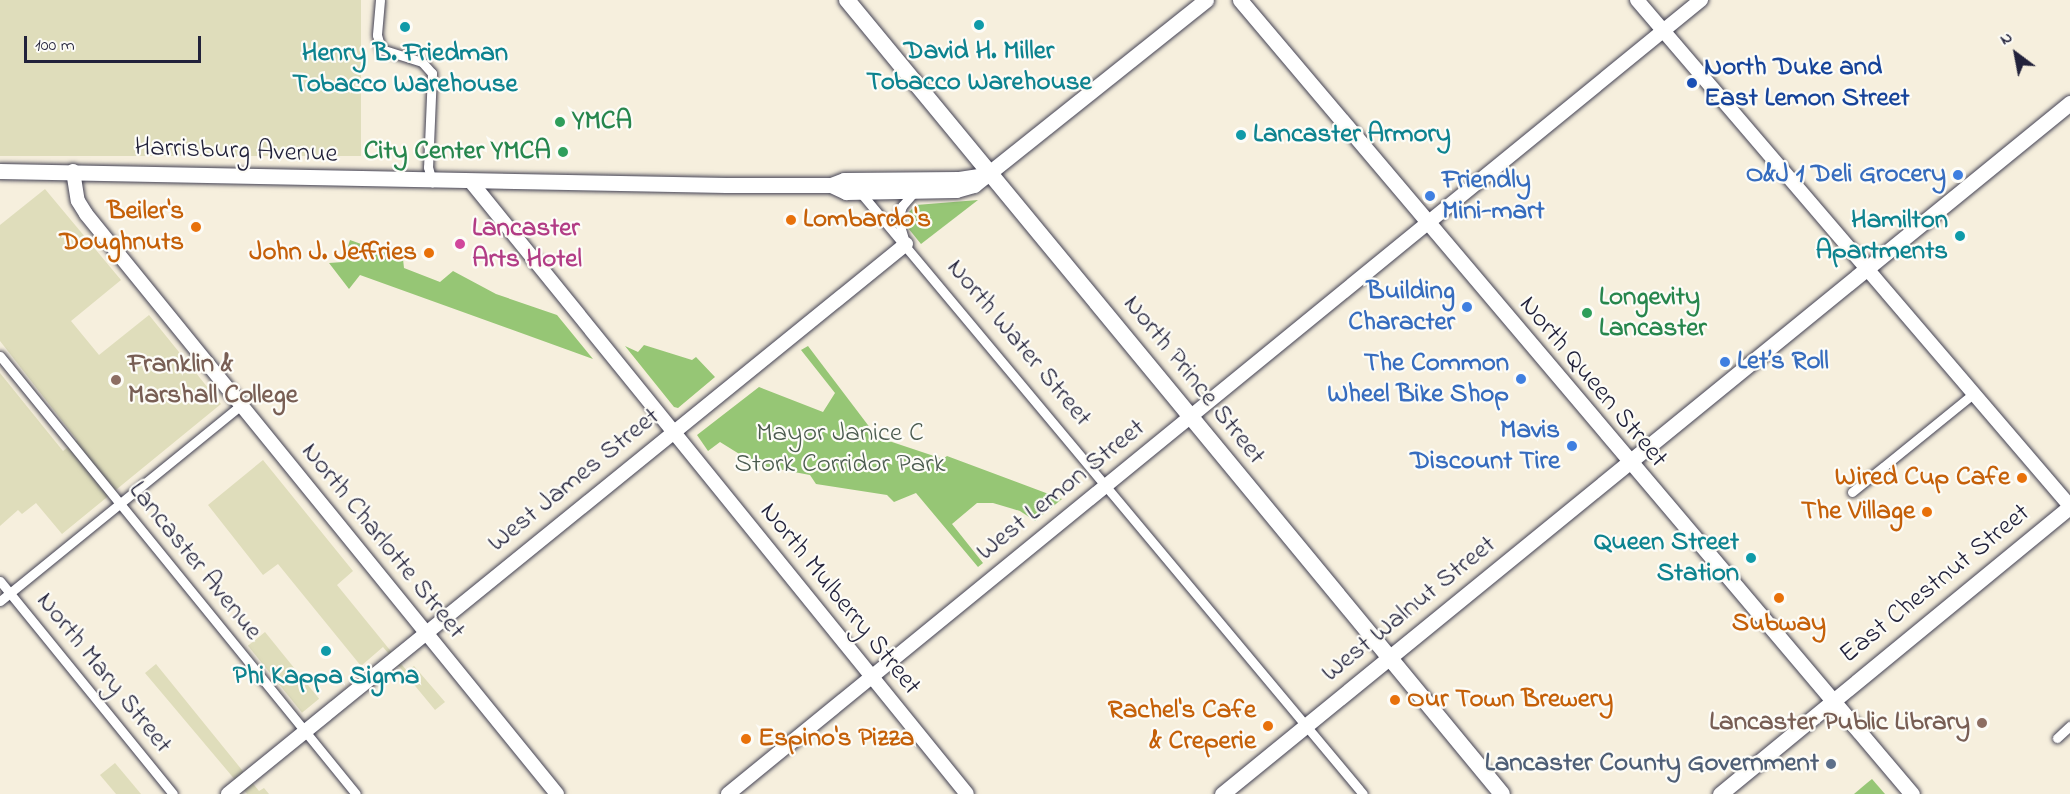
<!DOCTYPE html>
<meta charset="utf-8">
<style>
body{margin:0}
#map{position:relative;width:2070px;height:794px;overflow:hidden;background:#f6efdd;font-family:"Indie Flower",sans-serif}
div>[style]{position:absolute}
.built>*{inset:0;background:#dfddbb;transform-origin:0 0}
.green>*{inset:0;background:#96c675}
.roads{filter:drop-shadow(0 0 2px #424153) drop-shadow(0 0 2px #424153)}
.street>*{height:9px;margin:-4.5px;padding:0 4.5px;transform-origin:4.5px;border-radius:4.5px;background:#fff}
.secondary>*{height:14px;margin:-7px;padding:0 7px;transform-origin:7px;border-radius:7px;background:#fff}
.primary>*{height:15px;margin:-7.5px;padding:0 7.5px;transform-origin:7.5px;border-radius:7.5px;background:#fff}
.highway>*{height:16px;margin:-8px;padding:0 8px;transform-origin:8px;border-radius:8px;background:#fff}
.dots>*{width:16px;height:16px;translate:-50% -50%;box-sizing:border-box;border:3px solid #fdfcf7;border-radius:50%}
span{translate:-50% -50%;white-space:nowrap;text-align:center;line-height:1.15;-webkit-text-stroke:4.5px #fdfcf7;paint-order:stroke}
.culture-label{font-size:27px;color:#0d838f;font-weight:700}
.left{translate:0 -50%;text-align:left}
.right{translate:-100% -50%;text-align:right}
.transit-label{font-size:27px;color:#164399;font-weight:700}
.leisure-label{font-size:27px;color:#27864d;font-weight:700}
.street-label{font-size:27px;color:#22223b}
.shop-label{font-size:27px;color:#366cbe;font-weight:700}
.food-label{font-size:27px;color:#c56008;font-weight:700}
.hotel-label{font-size:27px;color:#b23c85;font-weight:700}
.education-label{font-size:27px;color:#785e54;font-weight:700}
.park-label{font-size:27px;color:#4b5b4f}
.service-label{font-size:27px;color:#4e5e75;font-weight:700}
.north{position:absolute;left:1986px;top:24px;width:60px;height:60px;-webkit-text-stroke:4px #fdfcf7;paint-order:stroke;rotate:328deg;font-size:16px;font-weight:700;line-height:24px;text-align:center;color:#22223b}
.north::after{content:'';display:block;margin:auto;width:21px;height:27px;background:#22223b;clip-path:polygon(50% 0,100% 100%,50% 72%,0 100%)}
.scale{position:absolute;left:24px;top:36px;width:177px;height:27px;box-sizing:border-box;border:3px solid #22223b;border-top:0;padding-left:8px;font-size:18px;line-height:21px;white-space:nowrap;color:#22223b;-webkit-text-stroke:4px #fdfcf7;paint-order:stroke}
</style>
<div id="map">
<div class="built">
<i style="left:0;top:0;width:361px;height:156px"></i>
<i style="clip-path:polygon(45px 189px,121px 280px,71px 321px,99px 355px,149px 315px,221px 404px,62px 534px,36px 503px,22px 514px,18px 510px,0 526px,0 373px,63px 451px,77px 440px,0 341px,0 225px)"></i>
<i style="clip-path:polygon(263px 460px,353px 571px,337px 585px,407px 671px,414px 666px,445px 702px,435px 710px,383px 647px,361px 666px,278px 564px,263px 575px,208px 505px)"></i>
<i style="left:265px;top:632px;width:86px;height:22px;rotate:51deg"></i>
<i style="clip-path:polygon(156px 664px,259px 791px,264px 788px,269px 794px,247px 794px,145px 673px)"></i>
<i style="clip-path:polygon(115px 763px,141px 794px,116px 794px,100px 775px)"></i>
</div>
<div class="green">
<i style="clip-path:polygon(978px 200px,921px 244px,908px 228px,909px 212px,916px 205px)"></i>
<i style="clip-path:polygon(350px 240px,403px 259px,404px 268px,440px 282px,453px 271px,496px 294px,557px 315px,593px 359px,360px 275px,349px 289px,329px 263px,343px 262px)"></i>
<i style="clip-path:polygon(644px 345px,692px 360px,696px 357px,715px 377px,678px 408px,674px 407px,625px 346px,638px 352px)"></i>
<i style="clip-path:polygon(808px 346px,877px 437px,943px 459px,947px 456px,1062px 499px,1035px 521px,1020px 511px,993px 503px,977px 503px,952px 524px,983px 563px,978px 567px,916px 493px,894px 502px,887px 495px,816px 484px,810px 475px,757px 465px,720px 442px,708px 451px,697px 435px,759px 387px,823px 412px,835px 393px,801px 350px)"></i>
<i style="clip-path:polygon(1872px 779px,1885px 794px,1854px 794px,1867px 783px)"></i>
</div>
<div class="roads">
<div class="street">
<i style="left:380px;top:0;width:35px;rotate:95deg"></i>
<i style="left:377px;top:35px;width:15px;rotate:74deg"></i>
<i style="left:381px;top:49px;width:43px;rotate:17.6deg"></i>
<i style="left:422px;top:62px;width:15px;rotate:48deg"></i>
<i style="left:432px;top:73px;width:94px;rotate:92.4deg"></i>
<i style="left:428px;top:167px;width:16px;rotate:75deg"></i>
<i style="left:860px;top:192px;width:784px;rotate:50.12deg"></i>
<i style="left:904px;top:239px;width:21px;rotate:-107deg"></i>
<i style="left:898px;top:219px;width:14px;rotate:-73deg"></i>
<i style="left:902px;top:206px;width:20px;rotate:-49deg"></i>
<i style="left:0;top:356px;width:564px;rotate:50.9deg"></i>
<i style="left:1852px;top:492px;width:156px;rotate:-39deg"></i>
<i style="left:0;top:581px;width:274px;rotate:50.9deg"></i>
<i style="left:0;top:601px;width:311px;rotate:-39.1deg"></i>
<i style="left:2057px;top:738px;width:18px;rotate:-43deg"></i>
</div>
<div class="secondary">
<i style="left:1637px;top:0;width:666px;rotate:49.45deg"></i>
<i style="left:73px;top:171px;width:30px;rotate:81deg"></i>
<i style="left:78px;top:201px;width:15px;rotate:58deg"></i>
<i style="left:86px;top:214px;width:747px;rotate:50.92deg"></i>
<i style="left:472px;top:183px;width:786px;rotate:50.99deg"></i>
<i style="left:228px;top:794px;width:873px;rotate:-39.05deg"></i>
<i style="left:728px;top:794px;width:1256px;rotate:-39.22deg"></i>
</div>
<div class="primary">
<i style="left:1240px;top:0;width:1040px;rotate:49.76deg"></i>
<i style="left:0;top:171px;width:726px;rotate:1.1deg"></i>
<i style="left:726px;top:185px;width:105px"></i>
<i style="left:831px;top:185px;width:14px;rotate:-21deg"></i>
<i style="left:844px;top:180px;width:115px;rotate:-0.5deg"></i>
<i style="left:959px;top:179px;width:33px;rotate:-9deg"></i>
<i style="left:831px;top:185px;width:17px;rotate:25deg"></i>
<i style="left:846px;top:192px;width:110px;rotate:-1deg"></i>
<i style="left:956px;top:190px;width:19px;rotate:-16deg"></i>
<i style="left:974px;top:185px;width:297px;rotate:-38.6deg"></i>
<i style="left:1222px;top:794px;width:1094px;rotate:-39.18deg"></i>
<i style="left:1720px;top:794px;width:453px;rotate:-39.4deg"></i>
</div>
<div class="highway">
<i style="left:847px;top:0;width:1029px;rotate:50.48deg"></i>
</div>
</div>
<div class="dots">
<i style="left:979px;top:25px;background:#0f9aa8"></i>
<i style="left:405px;top:27px;background:#0f9aa8"></i>
<i style="left:1692px;top:83px;background:#1a4fb4"></i>
<i style="left:560px;top:122px;background:#2e9e5b"></i>
<i style="left:1241px;top:135px;background:#0f9aa8"></i>
<i style="left:563px;top:152px;background:#2e9e5b"></i>
<i style="left:1958px;top:175px;background:#3f7fe0"></i>
<i style="left:1430px;top:196px;background:#3f7fe0"></i>
<i style="left:791px;top:220px;background:#e8710a"></i>
<i style="left:196px;top:227px;background:#e8710a"></i>
<i style="left:1960px;top:236px;background:#0f9aa8"></i>
<i style="left:460px;top:244px;background:#d1479c"></i>
<i style="left:429px;top:253px;background:#e8710a"></i>
<i style="left:1467px;top:307px;background:#3f7fe0"></i>
<i style="left:1587px;top:313px;background:#2e9e5b"></i>
<i style="left:1725px;top:362px;background:#3f7fe0"></i>
<i style="left:1521px;top:379px;background:#3f7fe0"></i>
<i style="left:116px;top:380px;background:#8d6e63"></i>
<i style="left:1572px;top:446px;background:#3f7fe0"></i>
<i style="left:2022px;top:478px;background:#e8710a"></i>
<i style="left:1927px;top:512px;background:#e8710a"></i>
<i style="left:1751px;top:558px;background:#0f9aa8"></i>
<i style="left:1779px;top:598px;background:#e8710a"></i>
<i style="left:326px;top:651px;background:#0f9aa8"></i>
<i style="left:1395px;top:700px;background:#e8710a"></i>
<i style="left:1982px;top:723px;background:#8d6e63"></i>
<i style="left:1268px;top:726px;background:#e8710a"></i>
<i style="left:746px;top:739px;background:#e8710a"></i>
<i style="left:1831px;top:764px;background:#5c6f8a"></i>
</div>
<div class="culture-label">
<span style="left:979px;top:67px">David H. Miller<br>Tobacco Warehouse</span>
<span style="left:405px;top:69px">Henry B. Friedman<br>Tobacco Warehouse</span>
<span class="left" style="left:1253px;top:135px">Lancaster Armory</span>
<span class="right" style="left:1948px;top:236px">Hamilton<br>Apartments</span>
<span class="right" style="left:1739px;top:558px">Queen Street<br>Station</span>
<span style="left:326px;top:677px">Phi Kappa Sigma</span>
</div>
<div class="transit-label">
<span class="left" style="left:1704px;top:83px">North Duke and<br>East Lemon Street</span>
</div>
<div class="leisure-label">
<span class="left" style="left:572px;top:122px">YMCA</span>
<span class="right" style="left:551px;top:152px">City Center YMCA</span>
<span class="left" style="left:1599px;top:313px">Longevity<br>Lancaster</span>
</div>
<div class="street-label">
<span style="left:236px;top:151px;rotate:2deg">Harrisburg Avenue</span>
<span style="left:1019px;top:343px;rotate:50deg">North Water Street</span>
<span style="left:1194px;top:380px;rotate:51deg">North Prince Street</span>
<span style="left:1593px;top:382px;rotate:50deg">North Queen Street</span>
<span style="left:574px;top:480px;rotate:-39deg">West James Street</span>
<span style="left:1061px;top:490px;rotate:-39deg">West Lemon Street</span>
<span style="left:383px;top:541px;rotate:51deg">North Charlotte Street</span>
<span style="left:195px;top:561px;rotate:51deg">Lancaster Avenue</span>
<span style="left:1935px;top:584px;rotate:-39deg">East Chestnut Street</span>
<span style="left:840px;top:599px;rotate:51deg">North Mulberry Street</span>
<span style="left:1409px;top:609px;rotate:-39deg">West Walnut Street</span>
<span style="left:104px;top:673px;rotate:51deg">North Mary Street</span>
</div>
<div class="shop-label">
<span class="right" style="left:1946px;top:175px">O&amp;J 1 Deli Grocery</span>
<span class="left" style="left:1442px;top:196px">Friendly<br>Mini-mart</span>
<span class="right" style="left:1455px;top:307px">Building<br>Character</span>
<span class="left" style="left:1737px;top:362px">Let’s Roll</span>
<span class="right" style="left:1509px;top:379px">The Common<br>Wheel Bike Shop</span>
<span class="right" style="left:1560px;top:446px">Mavis<br>Discount Tire</span>
</div>
<div class="food-label">
<span class="right" style="left:184px;top:227px">Beiler's<br>Doughnuts</span>
<span class="left" style="left:803px;top:220px">Lombardo's</span>
<span class="right" style="left:417px;top:253px">John J. Jeffries</span>
<span class="right" style="left:2010px;top:478px">Wired Cup Cafe</span>
<span class="right" style="left:1915px;top:512px">The Village</span>
<span style="left:1779px;top:624px">Subway</span>
<span class="left" style="left:1407px;top:700px">Our Town Brewery</span>
<span class="right" style="left:1256px;top:726px">Rachel's Cafe<br>&amp; Creperie</span>
<span class="left" style="left:758px;top:739px">Espino's Pizza</span>
</div>
<div class="hotel-label">
<span class="left" style="left:472px;top:244px">Lancaster<br>Arts Hotel</span>
</div>
<div class="education-label">
<span class="left" style="left:128px;top:380px">Franklin &amp;<br>Marshall College</span>
<span class="right" style="left:1970px;top:723px">Lancaster Public Library</span>
</div>
<div class="park-label">
<span style="left:840px;top:449px">Mayor Janice C<br>Stork Corridor Park</span>
</div>
<div class="service-label">
<span class="right" style="left:1819px;top:764px">Lancaster County Government</span>
</div>
<div class="north">N</div>
<div class="scale">100 m</div>
</div>
